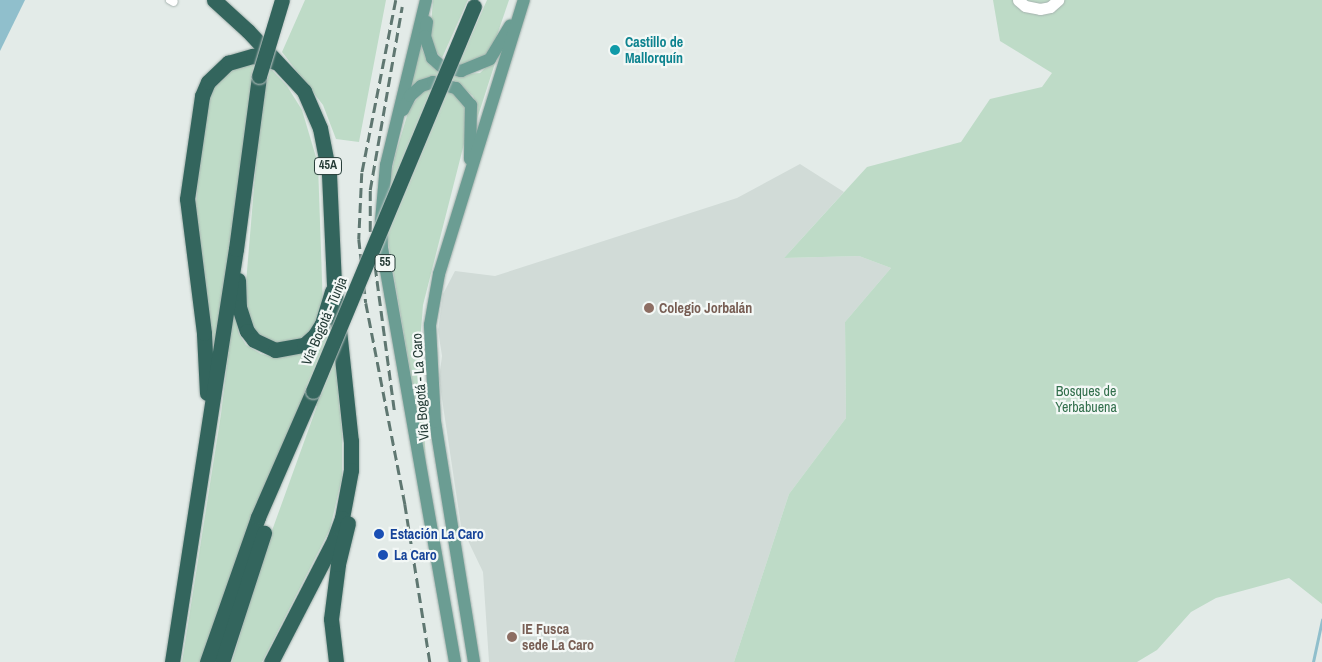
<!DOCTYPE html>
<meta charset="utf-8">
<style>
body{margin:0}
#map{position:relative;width:1322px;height:662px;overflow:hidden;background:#e3ebe8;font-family:"Archivo Narrow",sans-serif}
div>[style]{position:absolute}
.built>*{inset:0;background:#d1dbd7}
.green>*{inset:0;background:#bedbc7}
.water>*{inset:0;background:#90bfcc}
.stream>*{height:2.5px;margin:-1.25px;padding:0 1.25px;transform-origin:1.25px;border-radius:1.25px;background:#90bfcc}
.roads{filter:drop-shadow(0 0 1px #a6b3af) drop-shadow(0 0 1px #a6b3af)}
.street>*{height:8px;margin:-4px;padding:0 4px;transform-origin:4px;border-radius:4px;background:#fff}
.secondary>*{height:11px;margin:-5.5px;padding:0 5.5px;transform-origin:5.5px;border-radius:5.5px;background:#fff}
.primary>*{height:12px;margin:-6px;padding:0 6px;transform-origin:6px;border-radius:6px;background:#6b9d93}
.highway>*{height:15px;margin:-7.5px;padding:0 7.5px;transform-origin:7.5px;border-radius:7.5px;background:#33655d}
.rail>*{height:2.5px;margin-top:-1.25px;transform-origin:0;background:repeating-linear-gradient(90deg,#5f7771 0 10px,transparent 0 15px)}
.bridges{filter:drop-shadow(0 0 1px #c2c8c7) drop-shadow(0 0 1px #c2c8c7)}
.highway-bridge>*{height:15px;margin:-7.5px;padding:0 7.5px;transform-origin:7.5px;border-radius:7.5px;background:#33655d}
.dots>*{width:14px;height:14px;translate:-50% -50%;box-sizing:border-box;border:2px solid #f3f8f6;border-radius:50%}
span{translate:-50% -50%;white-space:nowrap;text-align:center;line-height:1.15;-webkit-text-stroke:4.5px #f3f8f6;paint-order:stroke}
.shield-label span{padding:1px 4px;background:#f3f8f6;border:1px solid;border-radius:4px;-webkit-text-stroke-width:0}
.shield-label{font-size:12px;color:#243b36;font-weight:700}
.culture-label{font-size:14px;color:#0d838f;font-weight:700}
.left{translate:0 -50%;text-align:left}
.education-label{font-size:14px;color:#785e54;font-weight:700}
.street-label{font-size:14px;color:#243b36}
.park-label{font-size:14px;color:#326f4c}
.transit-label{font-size:14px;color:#164399;font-weight:700}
</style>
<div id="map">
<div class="built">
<i style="clip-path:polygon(800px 164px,844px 192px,784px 258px,859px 256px,891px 268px,845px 322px,846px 418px,789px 494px,734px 662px,489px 662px,483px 572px,461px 526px,439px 379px,442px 356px,438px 330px,443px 294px,455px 271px,495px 276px,737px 198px)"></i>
</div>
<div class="green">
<i style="clip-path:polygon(305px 0,386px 0,359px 142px,336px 139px,323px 105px,282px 52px)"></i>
<i style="clip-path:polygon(433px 0,468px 0,442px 58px,435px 51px,430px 37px)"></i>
<i style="clip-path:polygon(487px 0,509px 0,494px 44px,482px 60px,458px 65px)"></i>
<i style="clip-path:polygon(993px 0,1322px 0,1322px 604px,1289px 578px,1216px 598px,1191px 612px,1157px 650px,1137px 662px,734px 662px,789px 494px,846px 418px,845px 322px,891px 268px,859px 256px,784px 258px,867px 167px,961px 142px,990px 99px,1042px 87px,1052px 73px,1000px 41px)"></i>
<i style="clip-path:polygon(419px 44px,428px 61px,454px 75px,480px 73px,497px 57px,477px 119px,477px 108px,473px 96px,452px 79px,430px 77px,409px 90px)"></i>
<i style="clip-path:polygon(257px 61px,216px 361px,195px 216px,200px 153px,208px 94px,228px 68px)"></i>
<i style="clip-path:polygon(269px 67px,287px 86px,302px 110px,318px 164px,323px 309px,309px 333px,296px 341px,282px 343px,266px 341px,255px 332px,244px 307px,259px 128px)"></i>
<i style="clip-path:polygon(435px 87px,450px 90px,462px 100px,468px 112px,467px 132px,423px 305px,420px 343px,426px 465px,388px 241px,386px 200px,395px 156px,409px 109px,424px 90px)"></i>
<i style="clip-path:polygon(234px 307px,239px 334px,246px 345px,261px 354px,274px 357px,314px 348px,323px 340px,331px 317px,342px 434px,342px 477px,330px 529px,262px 662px,232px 662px,265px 550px,317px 406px,302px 400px,201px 662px,182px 662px,221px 414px)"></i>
</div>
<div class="water">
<i style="clip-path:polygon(0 0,25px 0,0 51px)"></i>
</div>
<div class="stream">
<i style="left:1313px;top:662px;width:43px;rotate:-77.9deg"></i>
</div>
<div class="roads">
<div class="street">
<i style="left:170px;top:0;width:4px;rotate:27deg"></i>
</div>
<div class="secondary">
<i style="left:1018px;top:0;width:9px;rotate:41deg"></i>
<i style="left:1025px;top:6px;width:15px;rotate:11deg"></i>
<i style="left:1040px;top:9px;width:10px;rotate:-11deg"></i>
<i style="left:1050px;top:7px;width:11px;rotate:-41deg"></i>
</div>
<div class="primary">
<i style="left:426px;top:0;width:170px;rotate:103.6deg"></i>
<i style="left:386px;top:165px;width:56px;rotate:95.1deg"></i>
<i style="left:381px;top:221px;width:27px;rotate:88deg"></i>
<i style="left:382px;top:248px;width:420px;rotate:80deg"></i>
<i style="left:427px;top:22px;width:14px;rotate:98deg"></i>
<i style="left:425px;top:36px;width:23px;rotate:72deg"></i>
<i style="left:432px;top:58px;width:12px;rotate:42deg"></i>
<i style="left:441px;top:66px;width:21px;rotate:14deg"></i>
<i style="left:461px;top:71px;width:31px;rotate:-22deg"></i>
<i style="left:490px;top:59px;width:39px;rotate:-59deg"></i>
<i style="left:403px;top:110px;width:16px;rotate:-63deg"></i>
<i style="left:410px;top:96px;width:15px;rotate:-42deg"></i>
<i style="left:421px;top:86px;width:13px;rotate:-18deg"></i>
<i style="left:433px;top:82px;width:24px;rotate:15deg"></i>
<i style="left:456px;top:88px;width:23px;rotate:49deg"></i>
<i style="left:471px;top:105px;width:54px;rotate:91.1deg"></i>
<i style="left:474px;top:662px;width:243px;rotate:-99.2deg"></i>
<i style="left:435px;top:422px;width:97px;rotate:-93deg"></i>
<i style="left:430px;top:325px;width:52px;rotate:-80deg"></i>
<i style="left:439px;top:274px;width:287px;rotate:-72.8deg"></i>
</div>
<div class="highway">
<i style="left:214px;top:0;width:46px;rotate:42.4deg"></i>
<i style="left:248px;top:31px;width:82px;rotate:47deg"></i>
<i style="left:304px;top:91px;width:40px;rotate:66.6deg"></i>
<i style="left:320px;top:128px;width:47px;rotate:78.9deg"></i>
<i style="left:329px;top:174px;width:109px;rotate:87.4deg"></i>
<i style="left:334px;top:283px;width:159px;rotate:83.9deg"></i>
<i style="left:351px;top:441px;width:29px;rotate:90deg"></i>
<i style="left:351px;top:470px;width:49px;rotate:100.6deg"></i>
<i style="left:342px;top:518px;width:23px;rotate:110deg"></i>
<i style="left:334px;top:540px;width:137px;rotate:117.3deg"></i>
<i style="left:238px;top:280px;width:27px;rotate:88deg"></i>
<i style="left:239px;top:307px;width:25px;rotate:72deg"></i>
<i style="left:247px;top:331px;width:11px;rotate:52deg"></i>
<i style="left:254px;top:340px;width:23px;rotate:25deg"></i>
<i style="left:275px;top:350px;width:29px;rotate:-10deg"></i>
<i style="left:304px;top:345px;width:15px;rotate:-42deg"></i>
<i style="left:315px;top:335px;width:13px;rotate:-58deg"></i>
<i style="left:322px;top:324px;width:34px;rotate:-73deg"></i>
<i style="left:207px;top:393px;width:60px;rotate:-92.9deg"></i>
<i style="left:204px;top:333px;width:135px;rotate:-97.2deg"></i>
<i style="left:187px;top:199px;width:104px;rotate:-81.7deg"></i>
<i style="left:202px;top:96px;width:15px;rotate:-67deg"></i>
<i style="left:208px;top:82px;width:28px;rotate:-44deg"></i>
<i style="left:228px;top:63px;width:26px;rotate:-16deg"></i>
<i style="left:253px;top:56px;width:24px;rotate:15deg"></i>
<i style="left:172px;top:662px;width:418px;rotate:-81.2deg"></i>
<i style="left:236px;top:249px;width:175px;rotate:-82.4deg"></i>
<i style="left:207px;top:662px;width:154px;rotate:-70.6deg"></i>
<i style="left:258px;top:517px;width:137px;rotate:-66.4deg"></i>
<i style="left:222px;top:662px;width:136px;rotate:-72deg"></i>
<i style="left:336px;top:662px;width:43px;rotate:-96.6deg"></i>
<i style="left:331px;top:619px;width:55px;rotate:-82.7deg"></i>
<i style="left:338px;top:564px;width:42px;rotate:-76.3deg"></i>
</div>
</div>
<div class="rail">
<i style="left:396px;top:0;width:176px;rotate:101.1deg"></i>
<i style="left:362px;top:173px;width:66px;rotate:92.6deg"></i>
<i style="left:359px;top:239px;width:64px;rotate:83.8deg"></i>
<i style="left:366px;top:303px;width:205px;rotate:79deg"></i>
<i style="left:405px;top:504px;width:160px;rotate:81deg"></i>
<i style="left:394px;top:410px;width:181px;rotate:-97.6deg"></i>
<i style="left:370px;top:231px;width:41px;rotate:-90deg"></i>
<i style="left:370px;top:190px;width:186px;rotate:-80.1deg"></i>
</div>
<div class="bridges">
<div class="highway-bridge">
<i style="left:259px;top:76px;width:79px;rotate:-73.2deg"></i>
<i style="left:313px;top:391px;width:417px;rotate:-67.3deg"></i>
</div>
</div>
<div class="dots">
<i style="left:615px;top:50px;background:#0f9aa8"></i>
<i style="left:649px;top:308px;background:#8d6e63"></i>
<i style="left:379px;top:534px;background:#1a4fb4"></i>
<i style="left:383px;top:555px;background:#1a4fb4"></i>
<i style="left:512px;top:637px;background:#8d6e63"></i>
</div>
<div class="shield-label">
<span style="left:328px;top:166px">45A</span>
<span style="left:385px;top:263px">55</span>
</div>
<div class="culture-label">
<span class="left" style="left:625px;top:50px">Castillo de<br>Mallorquín</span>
</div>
<div class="education-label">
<span class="left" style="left:659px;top:308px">Colegio Jorbalán</span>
<span class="left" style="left:522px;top:637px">IE Fusca<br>sede La Caro</span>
</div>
<div class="street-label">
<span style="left:324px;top:321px;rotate:-67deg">Vía Bogotá - Tunja</span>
<span style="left:420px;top:387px;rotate:-94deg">Vía Bogotá - La Caro</span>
</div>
<div class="park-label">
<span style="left:1086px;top:399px">Bosques de<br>Yerbabuena</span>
</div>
<div class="transit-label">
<span class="left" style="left:390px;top:534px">Estación La Caro</span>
<span class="left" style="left:394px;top:555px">La Caro</span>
</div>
</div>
